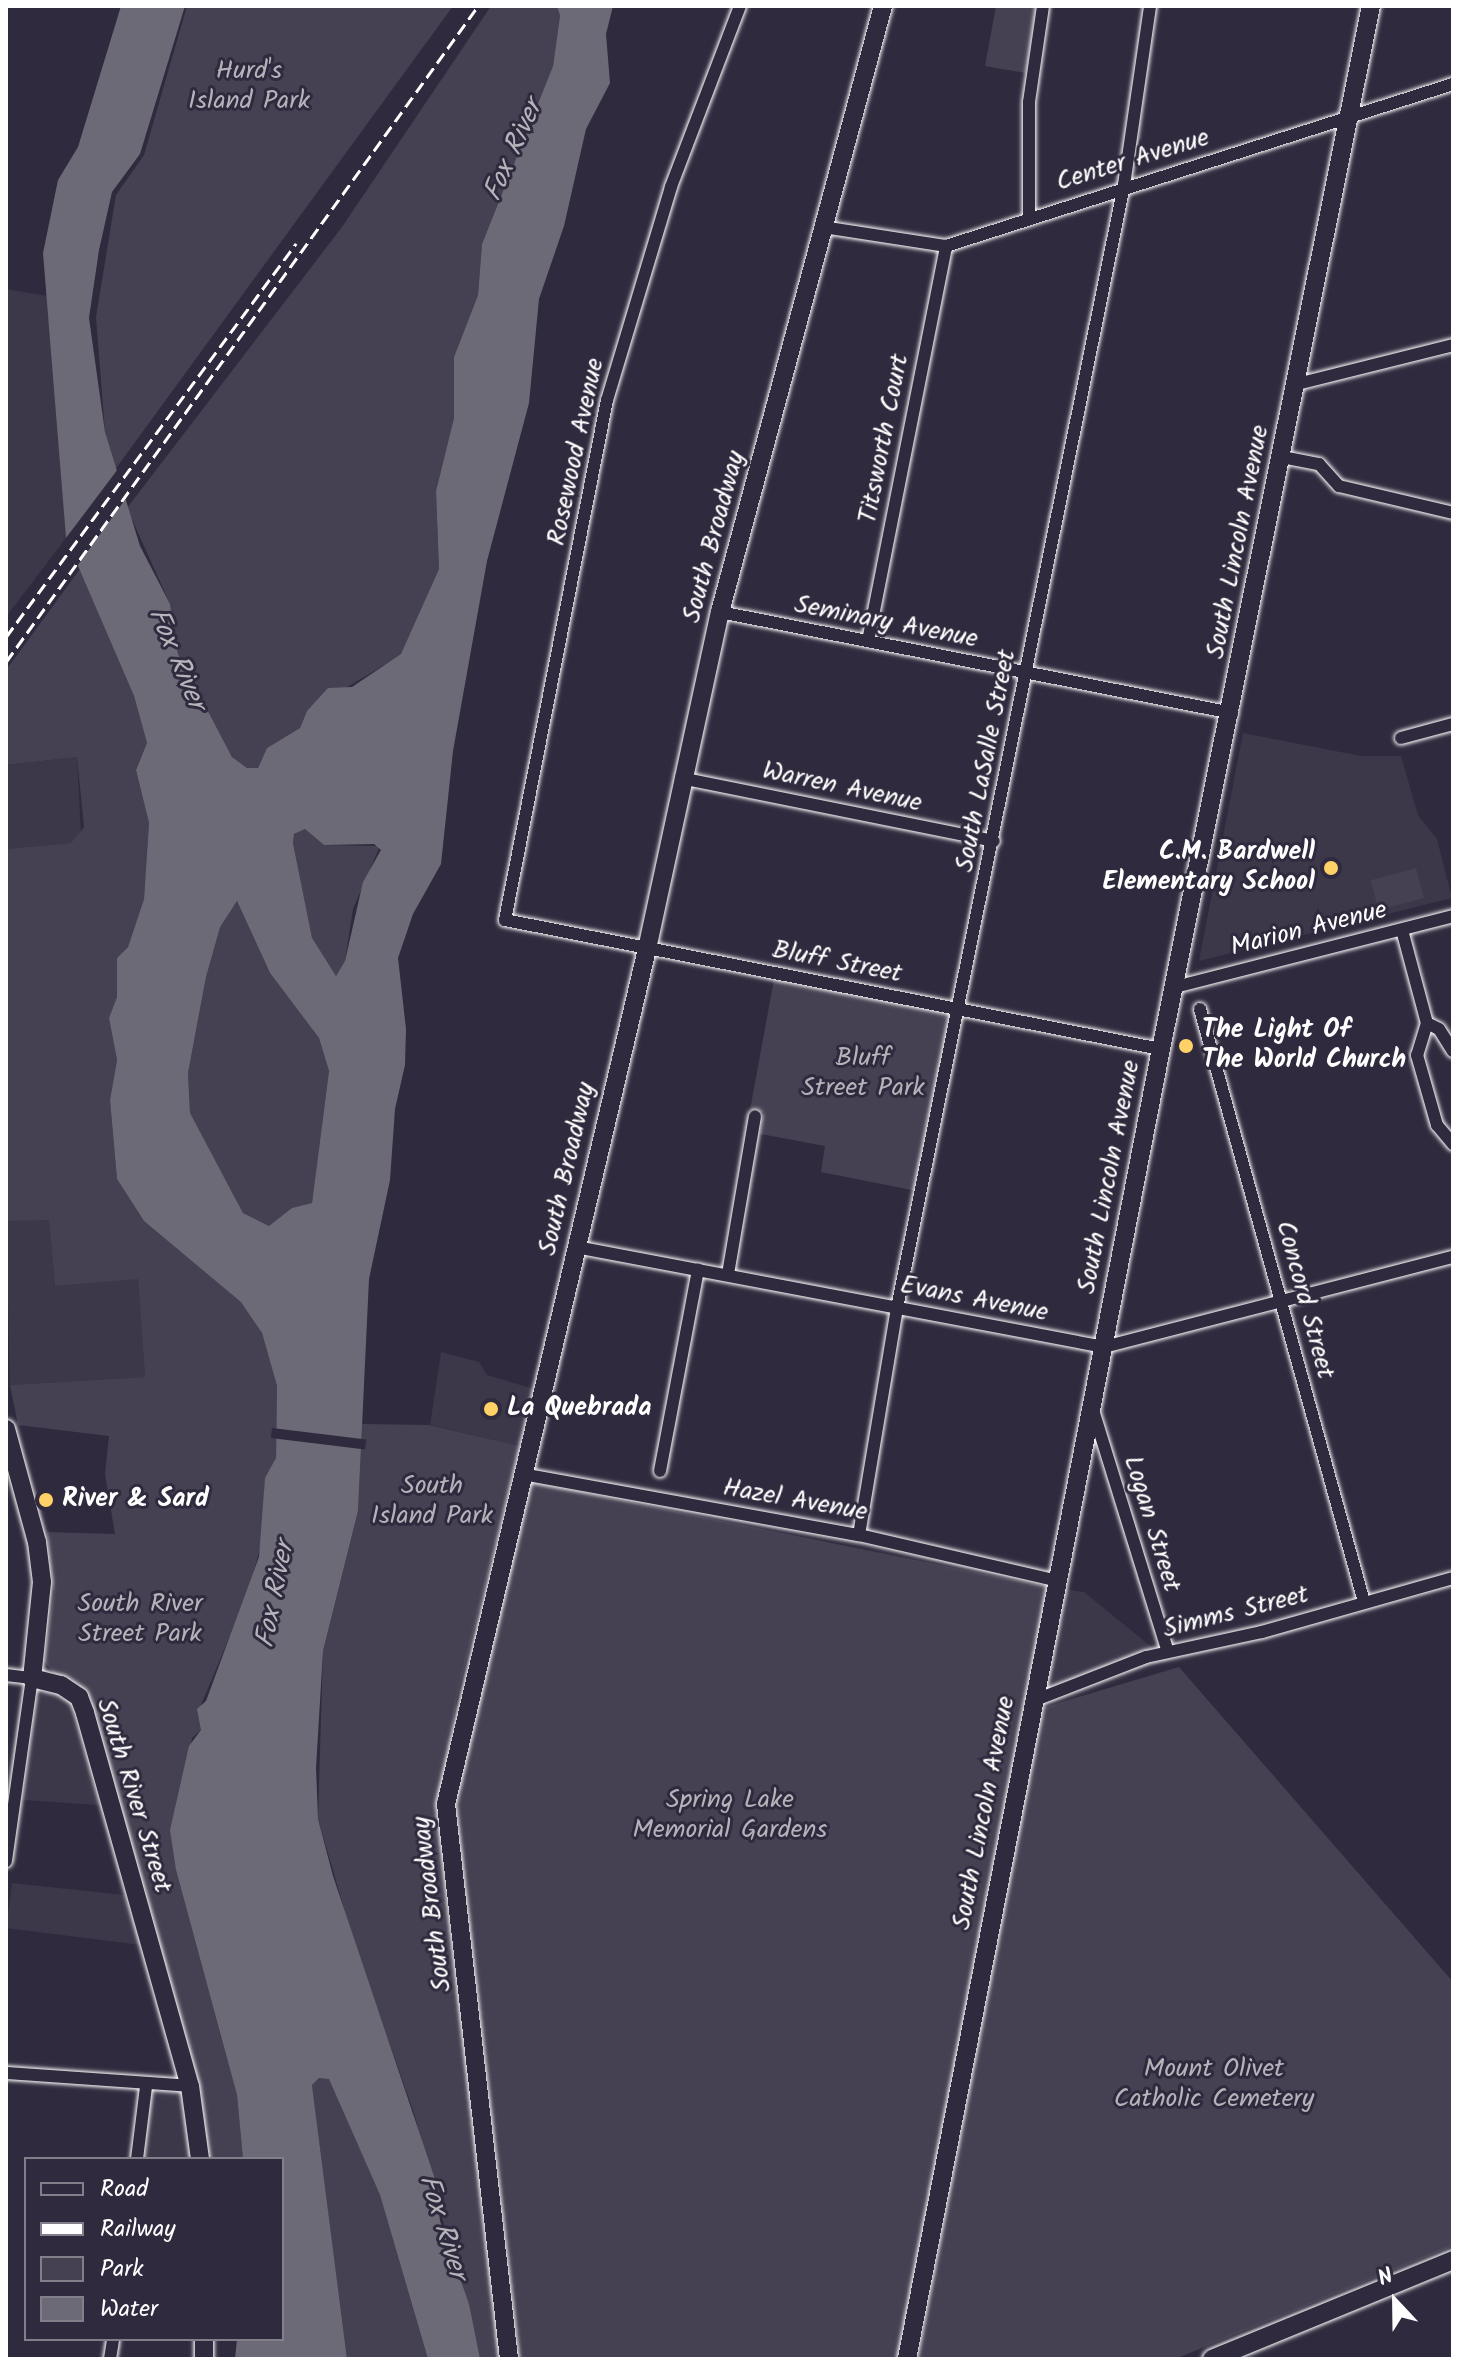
<!DOCTYPE html>
<style>
body{margin:0}
#map{position:relative;width:1459px;height:2365px;overflow:hidden;background:#2f2a3d;font-family:Kalam,sans-serif}
div>[style]{position:absolute}
.built>*{inset:0;background:#3c3749}
.green>*{inset:0;background:#464152;transform-origin:0 0}
.water>*{inset:0;background:#6d6a77}
.pier>*{inset:0;background:#2f2a3d;transform-origin:0 0}
.roads{filter:drop-shadow(0 0 2px #fff) drop-shadow(0 0 2px #fff)}
.street>*{height:12px;margin:-6px;padding:0 6px;transform-origin:6px;border-radius:6px;background:#2f2a3d}
.secondary>*{height:18px;margin:-9px;padding:0 9px;transform-origin:9px;border-radius:9px;background:#2f2a3d}
.rail>*{height:3px;margin-top:-1.5px;transform-origin:0;background:repeating-linear-gradient(90deg,#fff 0 12px,transparent 0 18px)}
.dots>*{width:22px;height:22px;translate:-50% -50%;box-sizing:border-box;border:4px solid #2f2a3d;border-radius:50%}
span{translate:-50% -50%;white-space:nowrap;text-align:center;line-height:1.15;-webkit-text-stroke:6px #2f2a3d;paint-order:stroke}
.park-label{font-size:26px;color:#b5b3ba}
.street-label{font-size:26px;color:#fff}
.poi-label{font-size:26px;color:#fff;font-weight:700}
.right{translate:-100% -50%;text-align:right}
.left{translate:0 -50%;text-align:left}
.water-label{font-size:28px;color:#b6b4bb;font-style:italic}
.frame{position:absolute;inset:0;border:8px solid #fff;pointer-events:none}
.legend{position:absolute;left:24px;top:2157px;width:260px;height:184px;box-sizing:border-box;background:#2f2a3d;border:2px solid #827f8b;margin:0;padding:10px 14px;list-style:none;font-size:24px;color:#fff}
.legend li{display:flex;align-items:center;gap:16px;height:40px}
.legend b{width:40px;border:2px solid #827f8b}
.north{position:absolute;left:1355px;top:2261px;width:80px;height:80px;-webkit-text-stroke:6px #2f2a3d;paint-order:stroke;rotate:338deg;font-size:22px;font-weight:700;line-height:32px;text-align:center;color:#fff}
.north::after{content:'';display:block;margin:auto;width:28px;height:36px;background:#fff;clip-path:polygon(50% 0,100% 100%,50% 72%,0 100%)}
</style>
<div id="map">
<div class="built">
<i style="clip-path:polygon(6px 289px,48px 296px,66px 538px,6px 617px)"></i>
<i style="clip-path:polygon(1243px 733px,1361px 756px,1401px 756px,1418px 815px,1437px 839px,1452px 898px,1199px 961px)"></i>
<i style="clip-path:polygon(77px 757px,81px 834px,71px 843px,6px 849px,6px 765px)"></i>
<i style="clip-path:polygon(49px 1219px,55px 1286px,138px 1278px,145px 1377px,10px 1385px,6px 1221px)"></i>
<i style="clip-path:polygon(441px 1352px,479px 1362px,487px 1375px,534px 1389px,520px 1446px,430px 1425px)"></i>
<i style="clip-path:polygon(1062px 1589px,1084px 1592px,1169px 1661px,1038px 1695px)"></i>
<i style="clip-path:polygon(57px 1692px,70px 1702px,99px 1805px,23px 1800px,36px 1700px,42px 1693px)"></i>
<i style="clip-path:polygon(12px 1883px,124px 1895px,141px 1945px,6px 1928px)"></i>
<i style="clip-path:polygon(188px 2088px,198px 2159px,139px 2159px,148px 2089px)"></i>
</div>
<div class="green">
<i style="clip-path:polygon(187px 6px,453px 6px,114px 471px,105px 432px,96px 317px,116px 195px,144px 155px)"></i>
<i style="clip-path:polygon(491px 6px,557px 6px,560px 16px,553px 66px,482px 244px,478px 295px,454px 357px,454px 418px,436px 491px,439px 569px,401px 655px,307px 711px,300px 728px,267px 748px,258px 768px,247px 768px,232px 757px,178px 654px,170px 604px,127px 508px,342px 227px)"></i>
<i style="clip-path:polygon(996px 6px,1036px 6px,1026px 73px,985px 66px)"></i>
<i style="clip-path:polygon(80px 569px,134px 696px,147px 743px,136px 770px,149px 823px,144px 899px,128px 947px,117px 958px,117px 997px,109px 1018px,117px 1060px,110px 1100px,117px 1179px,144px 1221px,241px 1301px,262px 1333px,277px 1386px,276px 1458px,264px 1487px,264px 1535px,247px 1595px,201px 1705px,201px 1730px,192px 1738px,176px 1870px,237px 2095px,243px 2159px,209px 2159px,199px 2084px,94px 1712px,78px 1684px,55px 1675px,44px 1661px,54px 1593px,47px 1532px,115px 1534px,105px 1474px,109px 1436px,18px 1425px,10px 1385px,145px 1377px,138px 1279px,55px 1286px,49px 1220px,6px 1221px,6px 849px,71px 843px,84px 827px,77px 757px,6px 765px,6px 670px)"></i>
<i style="clip-path:polygon(305px 829px,324px 845px,380px 846px,353px 909px,345px 961px,336px 976px,312px 939px,293px 843px,294px 834px)"></i>
<i style="left:1416px;top:868px;width:31px;height:47px;rotate:75deg"></i>
<i style="clip-path:polygon(237px 901px,270px 973px,319px 1038px,329px 1071px,312px 1203px,293px 1208px,269px 1226px,243px 1213px,190px 1114px,188px 1073px,206px 977px,219px 927px)"></i>
<i style="clip-path:polygon(775px 974px,961px 1009px,922px 1192px,821px 1172px,825px 1146px,760px 1134px,764px 1112px,750px 1110px)"></i>
<i style="clip-path:polygon(362px 1424px,429px 1425px,520px 1446px,457px 1697px,441px 1804px,445px 1890px,504px 2359px,480px 2359px,414px 2113px,353px 1939px,318px 1819px,323px 1651px,358px 1511px)"></i>
<i style="clip-path:polygon(530px 1482px,1049px 1587px,900px 2359px,520px 2359px,456px 1803px)"></i>
<i style="clip-path:polygon(1179px 1667px,1453px 1982px,1453px 2246px,1175px 2359px,918px 2359px,1042px 1708px)"></i>
<i style="clip-path:polygon(319px 2078px,329px 2078px,380px 2195px,428px 2359px,347px 2359px,312px 2085px)"></i>
</div>
<div class="water">
<i style="clip-path:polygon(evenodd,121px 6px,185px 6px,140px 154px,112px 192px,99px 250px,89px 318px,105px 432px,140px 546px,170px 604px,178px 654px,232px 757px,247px 768px,258px 768px,267px 748px,300px 728px,307px 711px,328px 688px,352px 687px,401px 654px,439px 569px,436px 491px,454px 418px,454px 357px,478px 295px,482px 244px,553px 66px,560px 16px,557px 6px,613px 6px,606px 34px,610px 83px,586px 129px,564px 226px,539px 299px,529px 403px,487px 561px,453px 751px,441px 864px,413px 914px,398px 958px,406px 1029px,405px 1065px,395px 1109px,390px 1180px,369px 1279px,358px 1511px,323px 1651px,316px 1768px,318px 1819px,333px 1876px,435px 2179px,440px 2221px,469px 2304px,480px 2359px,428px 2359px,380px 2195px,329px 2079px,319px 2078px,312px 2085px,347px 2359px,235px 2359px,237px 2339px,282px 2339px,282px 2159px,243px 2159px,237px 2095px,176px 1870px,170px 1830px,189px 1746px,201px 1730px,197px 1709px,206px 1701px,259px 1557px,265px 1478px,276px 1458px,277px 1386px,262px 1333px,241px 1302px,144px 1221px,117px 1179px,110px 1100px,117px 1060px,109px 1018px,117px 997px,117px 958px,128px 947px,144px 899px,149px 823px,136px 770px,147px 743px,134px 696px,66px 538px,43px 253px,58px 180px,78px 147px,121px 6px,305px 829px,324px 845px,374px 844px,381px 850px,363px 882px,345px 961px,336px 976px,312px 938px,293px 843px,294px 834px,305px 829px,121px 6px,237px 901px,270px 973px,319px 1038px,329px 1071px,312px 1203px,292px 1208px,269px 1226px,243px 1213px,190px 1113px,188px 1073px,206px 977px,220px 927px,237px 901px)"></i>
</div>
<div class="pier">
<i style="clip-path:polygon(118px 469px,127px 497px,75px 569px,63px 542px)"></i>
<i style="left:272px;top:1428px;width:95px;height:10px;rotate:7deg"></i>
</div>
<div class="roads">
<div class="street">
<i style="left:740px;top:6px;width:194px;rotate:110.9deg"></i>
<i style="left:671px;top:187px;width:222px;rotate:106.7deg"></i>
<i style="left:607px;top:400px;width:530px;rotate:101.1deg"></i>
<i style="left:505px;top:920px;width:669px;rotate:11.13deg"></i>
<i style="left:1029px;top:217px;width:115px;rotate:-90deg"></i>
<i style="left:1029px;top:102px;width:97px;rotate:-81.7deg"></i>
<i style="left:823px;top:227px;width:124px;rotate:8.8deg"></i>
<i style="left:946px;top:246px;width:532px;rotate:-17.72deg"></i>
<i style="left:1297px;top:384px;width:161px;rotate:-14deg"></i>
<i style="left:1282px;top:457px;width:38px;rotate:11deg"></i>
<i style="left:1319px;top:464px;width:30px;rotate:48deg"></i>
<i style="left:1339px;top:486px;width:117px;rotate:13.3deg"></i>
<i style="left:720px;top:612px;width:522px;rotate:11.16deg"></i>
<i style="left:868px;top:641px;width:403px;rotate:-78.8deg"></i>
<i style="left:1401px;top:738px;width:54px;rotate:-15.1deg"></i>
<i style="left:681px;top:778px;width:319px;rotate:11.4deg"></i>
<i style="left:1402px;top:930px;width:96px;rotate:75deg"></i>
<i style="left:1427px;top:1023px;width:34px;rotate:107deg"></i>
<i style="left:1417px;top:1055px;width:73px;rotate:74.1deg"></i>
<i style="left:1437px;top:1125px;width:25px;rotate:50deg"></i>
<i style="left:1175px;top:987px;width:287px;rotate:-14.3deg"></i>
<i style="left:1200px;top:1009px;width:615px;rotate:74.54deg"></i>
<i style="left:1427px;top:1023px;width:13px;rotate:27deg"></i>
<i style="left:1439px;top:1029px;width:26px;rotate:58deg"></i>
<i style="left:576px;top:1247px;width:537px;rotate:10.72deg"></i>
<i style="left:1104px;top:1347px;width:360px;rotate:-14.5deg"></i>
<i style="left:728px;top:1274px;width:160px;rotate:-80.3deg"></i>
<i style="left:1093px;top:1410px;width:253px;rotate:72.8deg"></i>
<i style="left:660px;top:1471px;width:205px;rotate:-79.3deg"></i>
<i style="left:522px;top:1474px;width:342px;rotate:10.3deg"></i>
<i style="left:859px;top:1535px;width:204px;rotate:13deg"></i>
<i style="left:859px;top:1535px;width:230px;rotate:-80.5deg"></i>
<i style="left:897px;top:1308px;width:1146px;rotate:-78.57deg"></i>
<i style="left:1124px;top:185px;width:181px;rotate:-81.7deg"></i>
<i style="left:6px;top:1675px;width:26px;rotate:7deg"></i>
<i style="left:32px;top:1678px;width:185px;rotate:98.1deg"></i>
<i style="left:1033px;top:1701px;width:121px;rotate:-21.3deg"></i>
<i style="left:1146px;top:1657px;width:119px;rotate:-12.2deg"></i>
<i style="left:1262px;top:1632px;width:198px;rotate:-15.8deg"></i>
<i style="left:6px;top:2073px;width:184px;rotate:4deg"></i>
<i style="left:137px;top:2159px;width:73px;rotate:-82.9deg"></i>
<i style="left:110px;top:2359px;width:20px;rotate:-81deg"></i>
</div>
<div class="secondary">
<i style="left:6px;top:1429px;width:117px;rotate:74.7deg"></i>
<i style="left:37px;top:1542px;width:40px;rotate:82.9deg"></i>
<i style="left:42px;top:1582px;width:97px;rotate:95.9deg"></i>
<i style="left:32px;top:1678px;width:30px;rotate:14deg"></i>
<i style="left:61px;top:1685px;width:22px;rotate:34deg"></i>
<i style="left:79px;top:1697px;width:17px;rotate:69deg"></i>
<i style="left:85px;top:1713px;width:387px;rotate:74.3deg"></i>
<i style="left:190px;top:2086px;width:74px;rotate:82.2deg"></i>
<i style="left:204px;top:2339px;width:20px;rotate:90deg"></i>
<i style="left:509px;top:2359px;width:559px;rotate:-96.48deg"></i>
<i style="left:446px;top:1804px;width:878px;rotate:-76.77deg"></i>
<i style="left:647px;top:949px;width:345px;rotate:-77.8deg"></i>
<i style="left:720px;top:612px;width:628px;rotate:-74.95deg"></i>
<i style="left:907px;top:2359px;width:1334px;rotate:-79.03deg"></i>
<i style="left:1161px;top:1049px;width:1064px;rotate:-78.62deg"></i>
<i style="left:1212px;top:2359px;width:261px;rotate:-22.3deg"></i>
</div>
</div>
<div class="rail">
<i style="left:6px;top:637px;width:489px;rotate:-53.6deg"></i>
<i style="left:6px;top:662px;width:808px;rotate:-54.26deg"></i>
</div>
<div class="dots">
<i style="left:1331px;top:868px;background:#ffd166"></i>
<i style="left:1186px;top:1046px;background:#ffd166"></i>
<i style="left:491px;top:1409px;background:#ffd166"></i>
<i style="left:46px;top:1500px;background:#ffd166"></i>
</div>
<div class="park-label">
<span style="left:249px;top:87px">Hurd's<br>Island Park</span>
<span style="left:863px;top:1074px">Bluff<br>Street Park</span>
<span style="left:432px;top:1502px">South<br>Island Park</span>
<span style="left:140px;top:1620px">South River<br>Street Park</span>
<span style="left:730px;top:1816px">Spring Lake<br>Memorial Gardens</span>
<span style="left:1214px;top:2085px">Mount Olivet<br>Catholic Cemetery</span>
</div>
<div class="street-label">
<span style="left:1133px;top:161px;rotate:-17deg">Center Avenue</span>
<span style="left:885px;top:439px;rotate:-79deg">Titsworth Court</span>
<span style="left:577px;top:452px;rotate:-78deg">Rosewood Avenue</span>
<span style="left:715px;top:537px;rotate:-75deg">South Broadway</span>
<span style="left:1239px;top:542px;rotate:-79deg">South Lincoln Avenue</span>
<span style="left:886px;top:623px;rotate:11deg">Seminary Avenue</span>
<span style="left:987px;top:761px;rotate:-79deg">South LaSalle Street</span>
<span style="left:842px;top:788px;rotate:12deg">Warren Avenue</span>
<span style="left:1309px;top:930px;rotate:-14deg">Marion Avenue</span>
<span style="left:837px;top:963px;rotate:11deg">Bluff Street</span>
<span style="left:568px;top:1169px;rotate:-77deg">South Broadway</span>
<span style="left:1110px;top:1177px;rotate:-79deg">South Lincoln Avenue</span>
<span style="left:974px;top:1300px;rotate:11deg">Evans Avenue</span>
<span style="left:1304px;top:1300px;rotate:75deg">Concord Street</span>
<span style="left:795px;top:1501px;rotate:10deg">Hazel Avenue</span>
<span style="left:1151px;top:1524px;rotate:73deg">Logan Street</span>
<span style="left:1236px;top:1613px;rotate:-14deg">Simms Street</span>
<span style="left:133px;top:1796px;rotate:73deg">South River Street</span>
<span style="left:985px;top:1813px;rotate:-79deg">South Lincoln Avenue</span>
<span style="left:433px;top:1904px;rotate:-97deg">South Broadway</span>
</div>
<div class="poi-label">
<span class="right" style="left:1315px;top:868px">C.M. Bardwell<br>Elementary School</span>
<span class="left" style="left:1202px;top:1046px">The Light Of<br>The World Church</span>
<span class="left" style="left:507px;top:1409px">La Quebrada</span>
<span class="left" style="left:62px;top:1500px">River &amp; Sard</span>
</div>
<div class="water-label">
<span style="left:514px;top:151px;rotate:-66deg">Fox River</span>
<span style="left:176px;top:659px;rotate:67deg">Fox River</span>
<span style="left:276px;top:1595px;rotate:-79deg">Fox River</span>
<span style="left:442px;top:2227px;rotate:73deg">Fox River</span>
</div>
<div class="frame"></div>
<ul class="legend">
<li><b style="height:10px;background:#2f2a3d"></b>Road</li>
<li><b style="height:10px;background:#fff"></b>Railway</li>
<li><b style="height:22px;background:#464152"></b>Park</li>
<li><b style="height:22px;background:#6d6a77"></b>Water</li>
</ul>
<div class="north">N</div>
</div>
